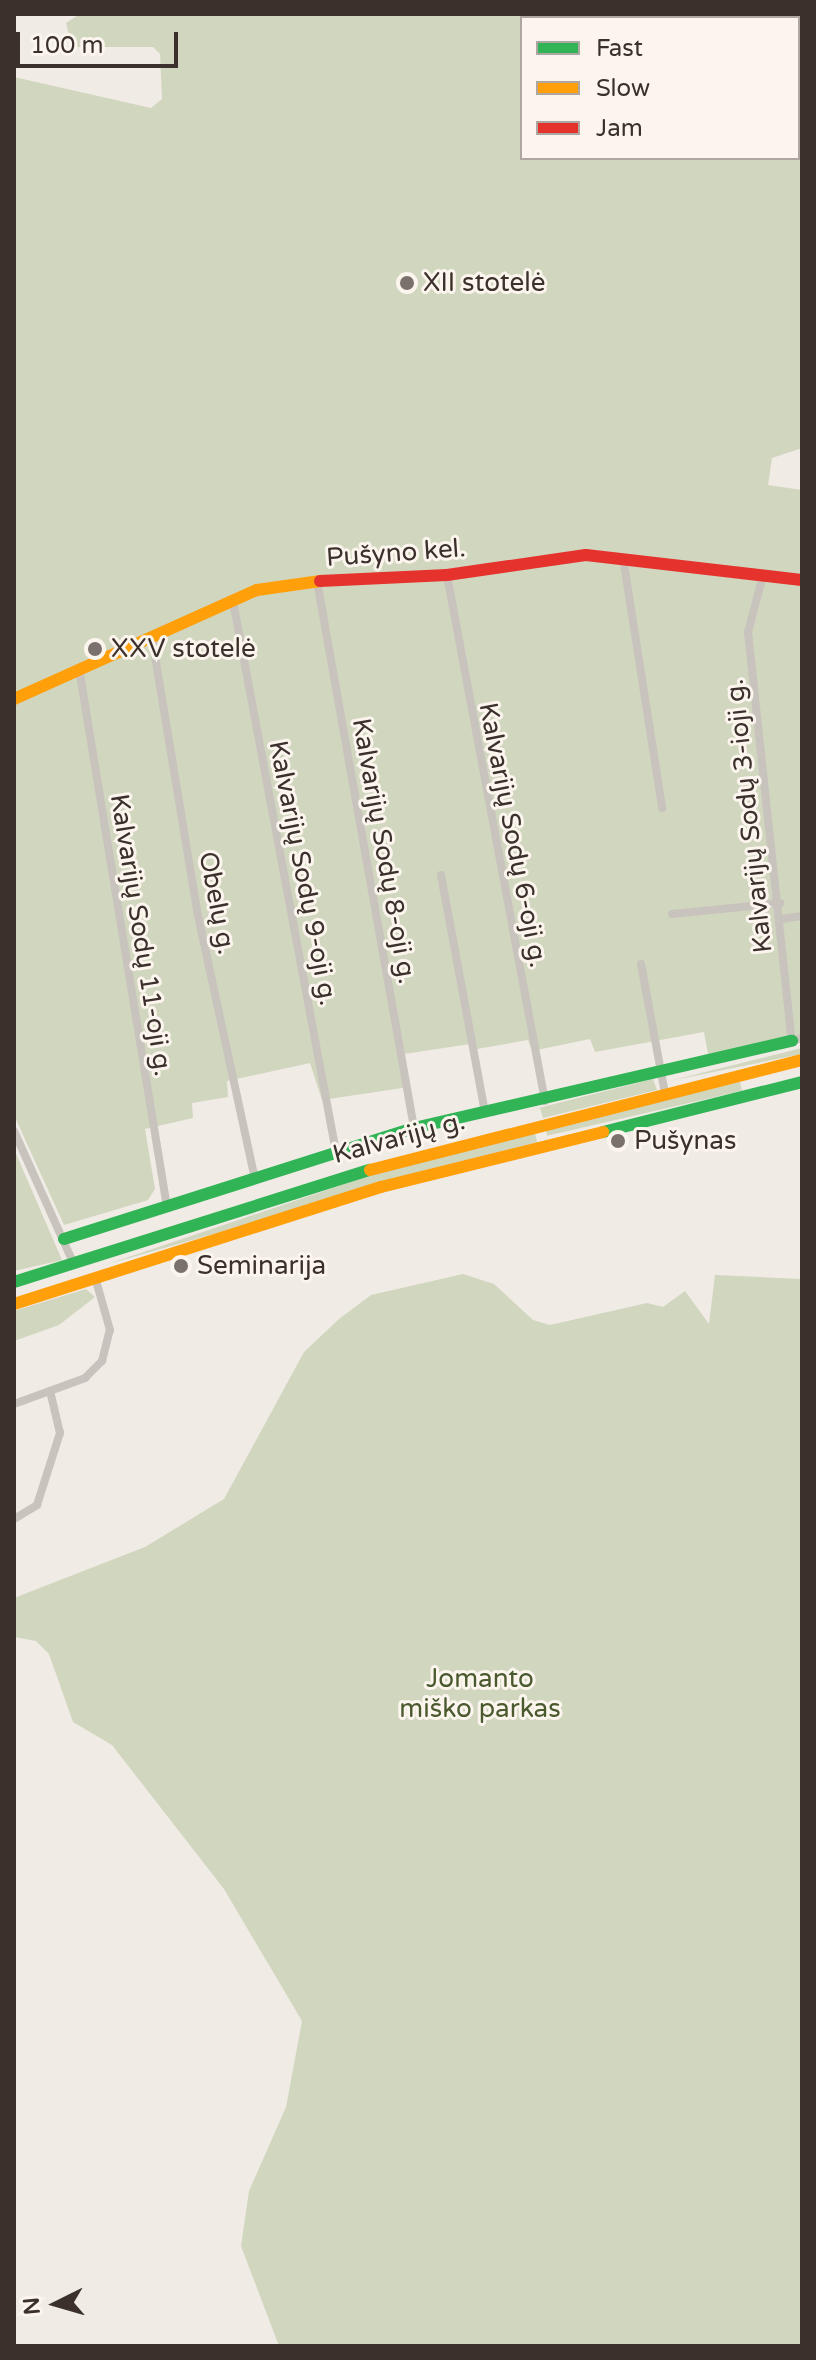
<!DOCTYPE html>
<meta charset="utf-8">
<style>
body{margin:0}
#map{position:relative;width:816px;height:2360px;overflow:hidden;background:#f0ebe5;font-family:"Varela Round",sans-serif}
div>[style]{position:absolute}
.green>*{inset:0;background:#d1d6bf;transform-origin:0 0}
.street>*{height:8px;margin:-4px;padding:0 4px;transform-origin:4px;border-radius:4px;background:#c9c3be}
.fast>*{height:12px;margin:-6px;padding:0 6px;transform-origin:6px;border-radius:6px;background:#30b455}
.slow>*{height:12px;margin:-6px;padding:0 6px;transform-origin:6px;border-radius:6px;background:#ff9f0a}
.jam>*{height:12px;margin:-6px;padding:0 6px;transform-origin:6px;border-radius:6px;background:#e5322d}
.dots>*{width:22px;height:22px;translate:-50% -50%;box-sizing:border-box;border:4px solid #fbf5ee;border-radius:50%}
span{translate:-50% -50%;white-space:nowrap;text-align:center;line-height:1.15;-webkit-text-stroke:6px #fbf5ee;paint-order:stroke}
.poi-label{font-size:26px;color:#3b302b}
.left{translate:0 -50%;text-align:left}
.street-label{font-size:26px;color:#3b302b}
.park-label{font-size:26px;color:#4a5a2e}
.frame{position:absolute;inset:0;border:16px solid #3b302b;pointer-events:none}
.legend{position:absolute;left:520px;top:16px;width:280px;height:144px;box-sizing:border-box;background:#fbf5ee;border:2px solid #aea6a0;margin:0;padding:10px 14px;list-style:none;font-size:24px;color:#3b302b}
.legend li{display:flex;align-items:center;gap:16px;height:40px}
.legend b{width:40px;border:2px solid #aea6a0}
.north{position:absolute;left:16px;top:2264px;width:80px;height:80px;-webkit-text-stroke:6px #fbf5ee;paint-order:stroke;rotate:265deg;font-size:22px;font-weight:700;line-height:32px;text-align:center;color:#3b302b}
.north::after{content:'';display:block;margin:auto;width:28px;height:36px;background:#3b302b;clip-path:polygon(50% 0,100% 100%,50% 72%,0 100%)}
.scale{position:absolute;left:16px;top:32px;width:162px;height:36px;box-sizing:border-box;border:4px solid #3b302b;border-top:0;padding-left:10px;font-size:24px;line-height:28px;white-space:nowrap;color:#3b302b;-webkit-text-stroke:6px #fbf5ee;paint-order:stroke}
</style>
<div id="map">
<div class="green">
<i style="clip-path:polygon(80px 14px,666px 14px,522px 18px,522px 158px,798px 158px,802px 117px,802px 448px,772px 458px,768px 485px,802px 490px,802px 1035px,709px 1059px,704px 1032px,595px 1052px,590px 1039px,532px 1051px,528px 1040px,471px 1050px,470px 1044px,404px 1054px,409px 1087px,322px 1100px,310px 1063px,227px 1081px,228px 1097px,192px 1103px,193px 1118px,145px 1129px,155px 1189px,148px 1200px,64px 1225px,14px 1115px,14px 77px,151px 108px,162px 99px,160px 54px,153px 47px,72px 47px,66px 23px)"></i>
<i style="clip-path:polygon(802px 1048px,802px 1054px,669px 1081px)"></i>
<i style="clip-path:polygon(653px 1079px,657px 1090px,543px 1118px,540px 1108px,511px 1115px)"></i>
<i style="left:740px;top:1082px;width:9px;height:200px;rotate:77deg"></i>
<i style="clip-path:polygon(535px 1133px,537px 1142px,108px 1264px,383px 1171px)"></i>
<i style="clip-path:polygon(14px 1149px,62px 1260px,14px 1271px)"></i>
<i style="clip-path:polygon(463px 1274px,494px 1284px,533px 1320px,550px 1325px,647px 1303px,663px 1307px,685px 1291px,709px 1324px,715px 1275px,802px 1279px,802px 2346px,279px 2346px,241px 2246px,249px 2191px,286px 2107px,302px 2021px,224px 1889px,112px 1745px,73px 1722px,49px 1654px,36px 1641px,14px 1637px,14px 1598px,145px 1547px,224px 1499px,304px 1352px,339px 1319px,371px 1295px)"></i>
<i style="clip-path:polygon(86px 1289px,95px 1297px,59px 1325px,14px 1341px,14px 1311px)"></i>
</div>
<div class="street">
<i style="left:624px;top:564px;width:247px;rotate:81.1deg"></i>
<i style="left:447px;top:575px;width:535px;rotate:79.45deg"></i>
<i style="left:762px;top:579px;width:55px;rotate:104.8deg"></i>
<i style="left:748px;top:632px;width:411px;rotate:83.9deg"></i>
<i style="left:792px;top:1041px;width:10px;rotate:-17deg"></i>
<i style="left:317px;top:581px;width:556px;rotate:79.94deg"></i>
<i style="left:233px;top:601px;width:561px;rotate:79.41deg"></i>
<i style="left:152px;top:638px;width:277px;rotate:80.6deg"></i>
<i style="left:197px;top:911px;width:269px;rotate:77.8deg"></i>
<i style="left:80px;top:674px;width:534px;rotate:80.73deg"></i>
<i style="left:441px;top:875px;width:242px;rotate:79.5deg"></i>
<i style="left:672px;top:914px;width:109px;rotate:-5.8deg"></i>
<i style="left:782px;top:919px;width:20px;rotate:-9deg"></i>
<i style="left:641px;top:964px;width:132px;rotate:79.5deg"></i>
<i style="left:14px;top:1131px;width:144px;rotate:65.8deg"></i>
<i style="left:14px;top:1404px;width:76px;rotate:-20.1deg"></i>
<i style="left:85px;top:1378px;width:24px;rotate:-45deg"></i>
<i style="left:102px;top:1361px;width:32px;rotate:-76deg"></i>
<i style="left:110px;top:1330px;width:55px;rotate:-105.8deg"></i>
<i style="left:14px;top:1519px;width:27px;rotate:-31deg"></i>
<i style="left:37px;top:1505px;width:76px;rotate:-72.3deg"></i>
<i style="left:60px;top:1433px;width:43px;rotate:-103.4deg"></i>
</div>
<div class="fast">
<i style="left:603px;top:1132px;width:205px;rotate:-14.1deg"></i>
<i style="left:64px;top:1239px;width:367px;rotate:-17.6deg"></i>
<i style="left:414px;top:1128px;width:388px;rotate:-13deg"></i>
<i style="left:14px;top:1282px;width:373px;rotate:-17.5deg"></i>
</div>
<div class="slow">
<i style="left:14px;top:699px;width:266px;rotate:-24.2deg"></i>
<i style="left:257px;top:590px;width:64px;rotate:-8.1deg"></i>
<i style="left:370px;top:1170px;width:446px;rotate:-14.3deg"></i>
<i style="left:14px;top:1304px;width:385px;rotate:-17.7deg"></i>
<i style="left:381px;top:1187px;width:229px;rotate:-13.9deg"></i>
</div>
<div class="jam">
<i style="left:320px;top:581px;width:127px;rotate:-2.7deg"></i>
<i style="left:447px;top:575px;width:140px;rotate:-8.2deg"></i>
<i style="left:586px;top:555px;width:217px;rotate:6.6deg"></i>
</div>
<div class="dots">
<i style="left:407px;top:283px;background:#7a716c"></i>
<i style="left:95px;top:649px;background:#7a716c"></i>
<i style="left:618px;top:1141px;background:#7a716c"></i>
<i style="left:181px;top:1266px;background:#7a716c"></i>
</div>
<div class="poi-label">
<span class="left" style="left:423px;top:283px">XII stotelė</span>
<span class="left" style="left:111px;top:649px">XXV stotelė</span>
<span class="left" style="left:634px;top:1141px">Pušynas</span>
<span class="left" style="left:197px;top:1266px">Seminarija</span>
</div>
<div class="street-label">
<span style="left:396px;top:553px;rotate:-4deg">Pušyno kel.</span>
<span style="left:749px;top:816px;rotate:-96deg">Kalvarijų Sodų 3-ioji g.</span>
<span style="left:513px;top:835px;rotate:79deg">Kalvarijų Sodų 6-oji g.</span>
<span style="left:384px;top:851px;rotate:80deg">Kalvarijų Sodų 8-oji g.</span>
<span style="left:303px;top:873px;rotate:79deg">Kalvarijų Sodų 9-oji g.</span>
<span style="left:217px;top:903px;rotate:79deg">Obelų g.</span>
<span style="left:141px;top:935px;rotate:81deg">Kalvarijų Sodų 11-oji g.</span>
<span style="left:399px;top:1138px;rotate:-15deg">Kalvarijų g.</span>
</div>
<div class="park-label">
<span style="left:480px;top:1694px">Jomanto<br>miško parkas</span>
</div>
<div class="frame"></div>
<ul class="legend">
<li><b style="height:10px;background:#30b455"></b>Fast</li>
<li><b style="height:10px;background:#ff9f0a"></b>Slow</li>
<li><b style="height:10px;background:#e5322d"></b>Jam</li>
</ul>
<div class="north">N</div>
<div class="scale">100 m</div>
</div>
